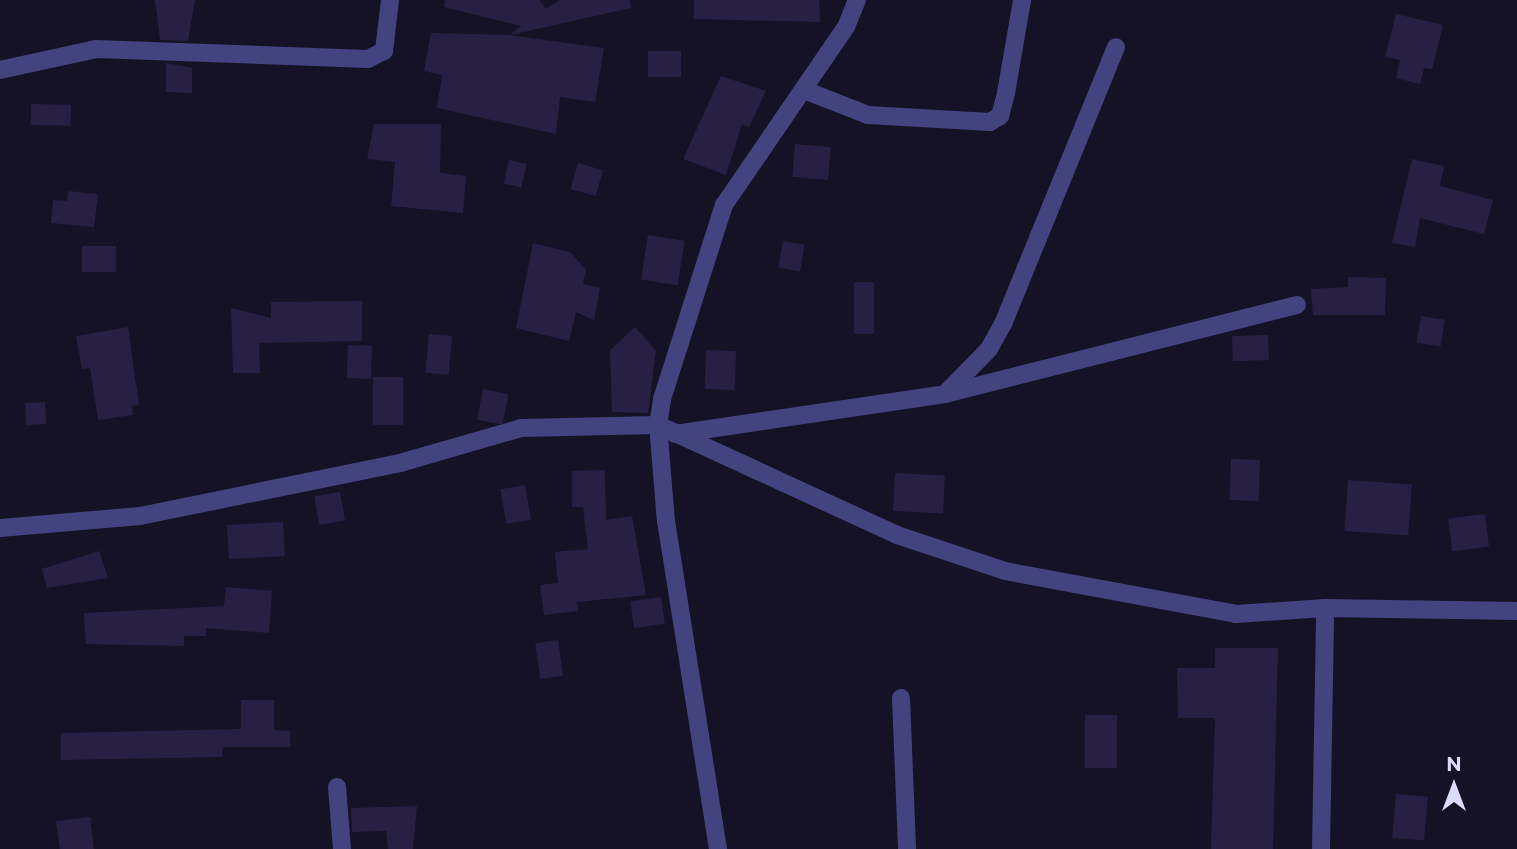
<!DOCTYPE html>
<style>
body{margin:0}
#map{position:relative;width:1517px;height:849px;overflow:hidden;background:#151225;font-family:Montserrat,sans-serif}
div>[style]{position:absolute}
.building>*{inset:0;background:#272044;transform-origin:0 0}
.minor>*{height:18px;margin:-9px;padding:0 9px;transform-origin:9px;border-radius:9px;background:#43437f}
span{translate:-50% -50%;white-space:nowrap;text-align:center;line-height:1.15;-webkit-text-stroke:5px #151225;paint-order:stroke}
.north{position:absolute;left:1419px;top:751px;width:70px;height:70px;-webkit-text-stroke:5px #151225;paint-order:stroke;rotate:0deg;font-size:19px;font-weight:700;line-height:28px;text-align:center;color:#dddbfb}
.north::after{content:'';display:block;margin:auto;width:24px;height:32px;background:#dddbfb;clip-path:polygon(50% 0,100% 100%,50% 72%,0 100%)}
</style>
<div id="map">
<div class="building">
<i style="clip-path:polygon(155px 0,195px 0,188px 41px,160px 40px)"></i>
<i style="clip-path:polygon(445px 0,539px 0,546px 9px,560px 0,630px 0,631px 8px,510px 35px,521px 26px,444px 7px)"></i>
<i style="clip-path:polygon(694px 0,819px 0,820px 22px,694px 19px)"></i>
<i style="clip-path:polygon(1396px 14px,1443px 25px,1432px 69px,1424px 68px,1420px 84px,1396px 78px,1400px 60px,1385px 57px)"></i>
<i style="clip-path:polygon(431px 33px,508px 35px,604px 48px,595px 102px,560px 97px,556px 134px,437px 108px,442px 75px,424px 71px)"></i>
<i style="left:648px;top:51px;width:33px;height:26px"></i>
<i style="clip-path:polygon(166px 63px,192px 68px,192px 93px,166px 92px)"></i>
<i style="clip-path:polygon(721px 76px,766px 91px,749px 127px,742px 124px,726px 175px,683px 159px)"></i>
<i style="left:31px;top:104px;width:40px;height:21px;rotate:1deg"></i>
<i style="clip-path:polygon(374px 124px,441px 124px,440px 173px,466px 176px,463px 213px,391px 206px,395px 162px,367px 159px)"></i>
<i style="left:795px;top:144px;width:36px;height:33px;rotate:5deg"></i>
<i style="clip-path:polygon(1412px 159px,1444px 166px,1440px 186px,1493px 200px,1484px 234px,1420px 218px,1415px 247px,1392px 243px)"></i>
<i style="left:509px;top:160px;width:18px;height:24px;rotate:13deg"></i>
<i style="left:578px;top:163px;width:26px;height:27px;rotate:16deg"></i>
<i style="clip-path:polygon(68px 191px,98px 194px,94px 227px,51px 223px,53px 200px,67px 201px)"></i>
<i style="left:648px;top:235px;width:37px;height:45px;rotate:9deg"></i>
<i style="left:783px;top:241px;width:22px;height:27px;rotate:10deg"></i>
<i style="clip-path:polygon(533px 243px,570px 252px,586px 270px,583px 284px,600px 288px,594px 320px,576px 312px,569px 341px,516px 328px)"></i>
<i style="left:116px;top:246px;width:26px;height:34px;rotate:90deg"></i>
<i style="clip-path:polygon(1348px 277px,1386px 278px,1385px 315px,1313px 315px,1311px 289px,1348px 287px)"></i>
<i style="left:854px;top:282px;width:20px;height:52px"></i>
<i style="clip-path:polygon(362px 301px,362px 341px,259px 343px,260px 373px,233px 373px,231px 308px,271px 318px,271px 302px)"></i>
<i style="left:1421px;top:316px;width:24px;height:27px;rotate:9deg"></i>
<i style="clip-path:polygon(128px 327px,139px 405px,132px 406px,133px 415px,98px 420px,90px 368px,82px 369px,76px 336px)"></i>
<i style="clip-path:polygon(635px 327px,656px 351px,648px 413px,612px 412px,610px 350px)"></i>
<i style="left:429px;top:334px;width:23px;height:39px;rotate:5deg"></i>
<i style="left:1268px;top:335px;width:25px;height:36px;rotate:88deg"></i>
<i style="left:348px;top:345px;width:24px;height:33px;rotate:2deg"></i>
<i style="left:706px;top:350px;width:30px;height:39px;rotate:2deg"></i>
<i style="left:373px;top:377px;width:30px;height:48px"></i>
<i style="left:483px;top:389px;width:26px;height:31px;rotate:11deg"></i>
<i style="left:45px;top:402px;width:22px;height:20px;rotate:87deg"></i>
<i style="left:1231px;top:459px;width:29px;height:41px;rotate:2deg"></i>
<i style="clip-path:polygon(605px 470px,606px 520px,632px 516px,646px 595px,577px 602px,578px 611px,544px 615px,540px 585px,558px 583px,555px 552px,588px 549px,583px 507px,572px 507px,572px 471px)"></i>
<i style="left:895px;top:473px;width:50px;height:38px;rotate:3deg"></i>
<i style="left:1348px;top:480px;width:64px;height:51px;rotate:4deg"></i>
<i style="left:525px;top:485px;width:35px;height:25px;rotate:80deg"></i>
<i style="left:340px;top:492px;width:29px;height:26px;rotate:80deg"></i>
<i style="left:1485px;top:514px;width:33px;height:37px;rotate:83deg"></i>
<i style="left:283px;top:522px;width:34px;height:56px;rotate:87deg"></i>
<i style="clip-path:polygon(99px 551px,108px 578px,47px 588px,42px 569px)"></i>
<i style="clip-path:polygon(226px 587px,272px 591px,269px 633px,206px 628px,206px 636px,184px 636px,184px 646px,86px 644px,84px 613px,224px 606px)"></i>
<i style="left:661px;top:597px;width:27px;height:31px;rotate:82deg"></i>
<i style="left:558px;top:640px;width:36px;height:23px;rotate:82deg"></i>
<i style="clip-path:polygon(1215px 648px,1278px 648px,1273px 849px,1211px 849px,1215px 718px,1178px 718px,1177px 668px,1215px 668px)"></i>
<i style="clip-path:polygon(241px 700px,274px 700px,274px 730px,290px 731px,290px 747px,223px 747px,222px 757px,61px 760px,61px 733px,241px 729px)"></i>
<i style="left:1085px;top:715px;width:32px;height:53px"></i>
<i style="left:1396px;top:794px;width:32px;height:44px;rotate:5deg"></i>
<i style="clip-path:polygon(417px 806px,413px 849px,388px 849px,386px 831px,352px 832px,351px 808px)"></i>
<i style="clip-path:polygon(90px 817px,94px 849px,60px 849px,56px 821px)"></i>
</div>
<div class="minor">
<i style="left:0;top:70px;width:98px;rotate:-12.3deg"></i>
<i style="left:96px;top:49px;width:272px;rotate:2.1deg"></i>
<i style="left:368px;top:59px;width:18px;rotate:-27deg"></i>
<i style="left:384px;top:51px;width:51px;rotate:-83.3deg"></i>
<i style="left:804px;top:90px;width:69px;rotate:21.3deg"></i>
<i style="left:868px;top:115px;width:122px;rotate:3.3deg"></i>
<i style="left:990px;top:122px;width:12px;rotate:-31deg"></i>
<i style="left:1000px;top:116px;width:24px;rotate:-75deg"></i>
<i style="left:1006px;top:93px;width:94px;rotate:-80.2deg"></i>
<i style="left:945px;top:394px;width:63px;rotate:-45.6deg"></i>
<i style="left:989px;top:349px;width:29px;rotate:-61deg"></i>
<i style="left:1003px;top:324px;width:299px;rotate:-67.8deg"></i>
<i style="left:675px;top:434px;width:273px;rotate:-8.4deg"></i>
<i style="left:945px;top:394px;width:363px;rotate:-14.2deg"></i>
<i style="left:0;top:528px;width:141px;rotate:-4.9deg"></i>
<i style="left:140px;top:516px;width:265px;rotate:-11.5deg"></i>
<i style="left:400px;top:463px;width:126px;rotate:-16.1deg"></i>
<i style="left:521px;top:428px;width:137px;rotate:-1.3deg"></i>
<i style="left:658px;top:425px;width:263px;rotate:24.7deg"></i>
<i style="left:897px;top:535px;width:114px;rotate:18.4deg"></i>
<i style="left:1005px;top:571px;width:235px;rotate:10.5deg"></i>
<i style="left:1236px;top:614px;width:89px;rotate:-3.9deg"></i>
<i style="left:1325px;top:608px;width:192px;rotate:0.9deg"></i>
<i style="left:901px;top:698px;width:151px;rotate:87.7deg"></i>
<i style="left:337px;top:787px;width:62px;rotate:85.4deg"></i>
<i style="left:718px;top:849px;width:331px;rotate:-99deg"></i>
<i style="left:666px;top:522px;width:97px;rotate:-94.7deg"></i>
<i style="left:658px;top:425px;width:26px;rotate:-81deg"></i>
<i style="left:662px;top:399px;width:204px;rotate:-72.3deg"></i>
<i style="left:724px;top:205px;width:216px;rotate:-55.6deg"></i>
<i style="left:846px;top:27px;width:29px;rotate:-68deg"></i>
<i style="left:1321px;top:849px;width:241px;rotate:-89deg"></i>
</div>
<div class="north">N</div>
</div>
